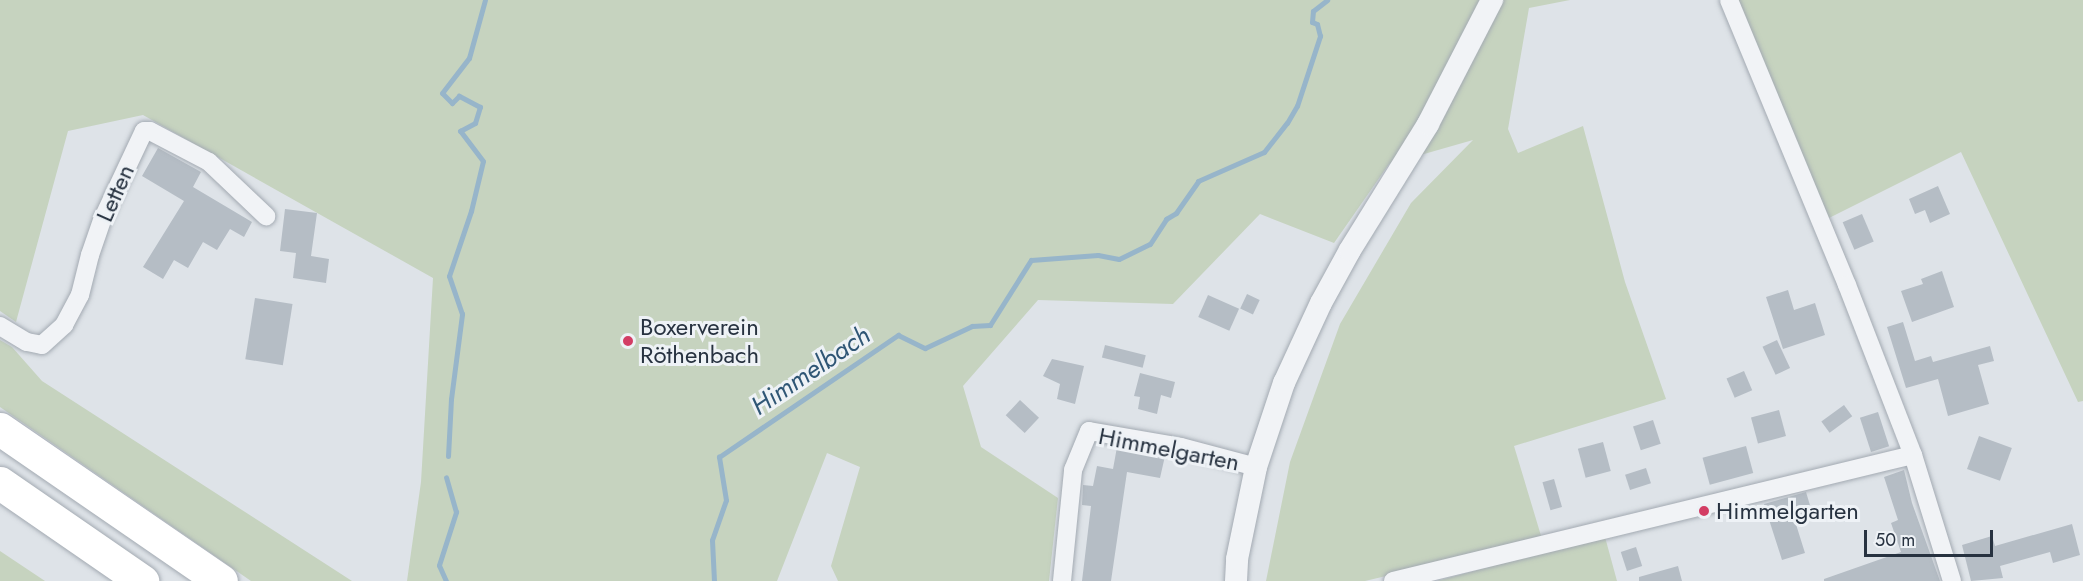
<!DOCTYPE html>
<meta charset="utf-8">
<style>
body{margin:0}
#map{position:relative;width:2083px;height:581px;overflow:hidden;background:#dee3e8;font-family:Jost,sans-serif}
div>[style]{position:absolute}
.green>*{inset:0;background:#c6d3bf}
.stream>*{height:5px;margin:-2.5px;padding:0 2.5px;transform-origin:2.5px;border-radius:2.5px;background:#97b5ca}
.building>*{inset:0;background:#b5bdc5;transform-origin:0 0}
.roads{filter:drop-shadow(0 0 2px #a3aab2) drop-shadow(0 0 2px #a3aab2)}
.minor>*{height:18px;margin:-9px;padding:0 9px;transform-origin:9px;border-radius:9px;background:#f1f3f6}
.tertiary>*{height:22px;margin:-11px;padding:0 11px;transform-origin:11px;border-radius:11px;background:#f1f3f6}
.motorway>*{height:33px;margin:-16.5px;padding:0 16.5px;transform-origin:16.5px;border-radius:16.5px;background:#fff}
.dots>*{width:16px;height:16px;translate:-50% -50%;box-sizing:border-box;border:3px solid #eef2f6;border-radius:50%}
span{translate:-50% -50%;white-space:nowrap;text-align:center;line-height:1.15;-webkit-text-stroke:6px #eef2f6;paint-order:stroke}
.street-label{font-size:24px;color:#273240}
.poi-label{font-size:24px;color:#273240}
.left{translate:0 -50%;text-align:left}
.water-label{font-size:26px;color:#2f5675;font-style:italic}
.scale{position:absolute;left:1864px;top:530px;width:129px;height:27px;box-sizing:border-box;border:3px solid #273240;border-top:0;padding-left:8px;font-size:18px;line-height:21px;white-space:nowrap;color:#273240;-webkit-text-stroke:4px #eef2f6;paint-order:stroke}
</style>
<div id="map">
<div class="green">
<i style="clip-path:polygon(0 0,1570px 0,1529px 8px,1508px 129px,1518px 153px,1583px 126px,1625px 282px,1666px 399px,1514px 446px,1542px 539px,1365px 581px,1266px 581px,1290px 462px,1340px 324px,1411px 203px,1473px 140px,1389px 164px,1334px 243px,1260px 214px,1173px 304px,1038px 300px,963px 386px,981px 447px,1058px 498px,1049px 581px,838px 581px,831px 566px,860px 467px,827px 453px,777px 581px,407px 581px,421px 482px,433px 278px,143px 115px,68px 131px,16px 322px,0 311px)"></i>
<i style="clip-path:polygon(1735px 0,2083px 0,2083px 401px,2078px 402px,1961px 152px,1827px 219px)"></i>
<i style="clip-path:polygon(0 340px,12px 347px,42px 381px,352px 581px,251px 581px,0 407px)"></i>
<i style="clip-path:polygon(1605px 537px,1617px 581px,1437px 581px,1545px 552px)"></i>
<i style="clip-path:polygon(0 551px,45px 581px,0 581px)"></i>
</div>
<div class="stream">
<i style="left:448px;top:456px;width:57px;rotate:-87deg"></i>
<i style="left:451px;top:399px;width:86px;rotate:-82.6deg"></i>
<i style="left:462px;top:314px;width:40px;rotate:-108.9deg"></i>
<i style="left:449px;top:276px;width:69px;rotate:-71.3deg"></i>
<i style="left:471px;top:211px;width:51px;rotate:-76.5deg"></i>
<i style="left:483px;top:161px;width:38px;rotate:-127deg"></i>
<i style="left:460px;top:131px;width:17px;rotate:-28deg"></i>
<i style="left:475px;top:123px;width:17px;rotate:-73deg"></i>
<i style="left:480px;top:107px;width:24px;rotate:-152deg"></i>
<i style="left:459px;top:96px;width:10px;rotate:135deg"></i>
<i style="left:452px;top:103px;width:14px;rotate:-135deg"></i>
<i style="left:442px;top:93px;width:44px;rotate:-52.4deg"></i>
<i style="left:469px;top:58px;width:60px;rotate:-74.6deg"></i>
<i style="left:446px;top:581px;width:17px;rotate:-114deg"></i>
<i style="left:439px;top:565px;width:56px;rotate:-72.2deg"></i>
<i style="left:456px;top:512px;width:36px;rotate:-106deg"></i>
<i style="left:714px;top:581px;width:41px;rotate:-92.8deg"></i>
<i style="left:712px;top:540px;width:42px;rotate:-70.7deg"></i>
<i style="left:726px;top:500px;width:44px;rotate:-99.2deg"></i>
<i style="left:719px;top:457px;width:217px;rotate:-34.3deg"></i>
<i style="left:898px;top:335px;width:30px;rotate:26deg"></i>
<i style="left:925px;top:348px;width:52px;rotate:-25.1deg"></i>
<i style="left:972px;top:326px;width:18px;rotate:-3deg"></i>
<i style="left:990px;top:325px;width:77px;rotate:-57.8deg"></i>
<i style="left:1031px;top:260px;width:67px;rotate:-4.3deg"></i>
<i style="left:1098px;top:255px;width:21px;rotate:11deg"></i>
<i style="left:1119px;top:259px;width:34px;rotate:-26deg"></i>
<i style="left:1150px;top:244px;width:30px;rotate:-57deg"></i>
<i style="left:1166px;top:219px;width:12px;rotate:-31deg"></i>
<i style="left:1176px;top:213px;width:39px;rotate:-55deg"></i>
<i style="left:1198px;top:181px;width:72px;rotate:-23.7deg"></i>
<i style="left:1264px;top:152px;width:37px;rotate:-52deg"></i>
<i style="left:1287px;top:123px;width:20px;rotate:-60deg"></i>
<i style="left:1297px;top:106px;width:74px;rotate:-71.8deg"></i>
<i style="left:1320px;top:36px;width:12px;rotate:-104deg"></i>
<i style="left:1317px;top:24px;width:5px;rotate:-158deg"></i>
<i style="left:1312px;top:22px;width:11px;rotate:-85deg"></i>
<i style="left:1313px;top:11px;width:18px;rotate:-38deg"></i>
</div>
<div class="building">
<i style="clip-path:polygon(158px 148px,201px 172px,193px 187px,252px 222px,244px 237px,230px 229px,217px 250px,203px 242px,188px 268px,174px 260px,163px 279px,143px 267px,184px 201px,142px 176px)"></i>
<i style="clip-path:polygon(1938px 186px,1950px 214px,1930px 223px,1925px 210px,1915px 214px,1909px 199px)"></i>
<i style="clip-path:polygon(285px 209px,317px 213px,311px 256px,329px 259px,326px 283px,293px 278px,296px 253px,280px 251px)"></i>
<i style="left:1862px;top:214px;width:30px;height:21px;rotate:67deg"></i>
<i style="clip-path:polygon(1942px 271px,1954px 307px,1912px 322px,1901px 291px,1923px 284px,1921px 279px)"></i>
<i style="clip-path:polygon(1788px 290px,1794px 310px,1815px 303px,1825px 335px,1783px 349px,1766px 297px)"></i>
<i style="left:1247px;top:294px;width:14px;height:16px;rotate:25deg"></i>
<i style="left:1208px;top:295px;width:34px;height:24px;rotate:24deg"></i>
<i style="left:255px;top:298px;width:38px;height:62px;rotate:9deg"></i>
<i style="clip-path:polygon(1903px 322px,1915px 361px,1931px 356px,1933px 362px,1990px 346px,1994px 361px,1978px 365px,1989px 404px,1948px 416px,1938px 379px,1906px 388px,1887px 327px)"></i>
<i style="left:1777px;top:340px;width:31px;height:16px;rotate:65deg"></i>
<i style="left:1105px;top:345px;width:42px;height:13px;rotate:14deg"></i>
<i style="clip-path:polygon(1052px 359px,1084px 366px,1075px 404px,1057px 399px,1060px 384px,1043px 376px)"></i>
<i style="left:1744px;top:371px;width:21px;height:19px;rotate:67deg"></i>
<i style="clip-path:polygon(1140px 373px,1175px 382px,1171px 398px,1161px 395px,1157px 414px,1138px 409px,1140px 397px,1134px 396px)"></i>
<i style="left:1020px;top:400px;width:26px;height:21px;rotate:43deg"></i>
<i style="left:1844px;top:405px;width:14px;height:28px;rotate:54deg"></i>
<i style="left:1779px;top:410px;width:27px;height:29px;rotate:75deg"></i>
<i style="left:1878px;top:412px;width:36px;height:19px;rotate:72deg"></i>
<i style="left:1653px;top:420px;width:25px;height:21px;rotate:72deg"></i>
<i style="left:1979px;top:436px;width:35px;height:35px;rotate:20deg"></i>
<i style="left:1603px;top:442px;width:30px;height:26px;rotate:75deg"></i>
<i style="left:1746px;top:446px;width:28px;height:45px;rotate:75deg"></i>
<i style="clip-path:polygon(1117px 447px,1165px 456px,1160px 478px,1127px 472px,1111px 581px,1082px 581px,1091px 506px,1082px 505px,1083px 485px,1093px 486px,1097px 466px,1113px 469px)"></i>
<i style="left:1646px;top:468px;width:16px;height:22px;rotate:72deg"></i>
<i style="clip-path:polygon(1904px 470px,1912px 503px,1940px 581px,1824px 581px,1824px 579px,1901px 552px,1891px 523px,1898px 520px,1884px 477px)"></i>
<i style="left:1554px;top:479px;width:29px;height:12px;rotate:74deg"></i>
<i style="clip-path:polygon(1806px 492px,1812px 512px,1794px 518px,1805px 553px,1782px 560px,1764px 504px)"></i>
<i style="clip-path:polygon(2072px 524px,2080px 555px,2053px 563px,2050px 552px,2000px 566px,2003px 578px,1971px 581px,1962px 545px,1992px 536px,1995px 546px)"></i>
<i style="left:1636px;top:547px;width:20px;height:16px;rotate:72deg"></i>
<i style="clip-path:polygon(1678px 566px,1682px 581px,1639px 581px,1639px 577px)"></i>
</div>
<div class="roads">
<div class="minor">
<i style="left:1729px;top:0;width:308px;rotate:67.5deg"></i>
<i style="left:1847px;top:285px;width:182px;rotate:68.8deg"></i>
<i style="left:1913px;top:455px;width:132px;rotate:72.8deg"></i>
<i style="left:0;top:326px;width:31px;rotate:31deg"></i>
<i style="left:27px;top:342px;width:15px;rotate:11deg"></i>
<i style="left:42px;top:345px;width:30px;rotate:-42deg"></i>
<i style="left:64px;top:325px;width:34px;rotate:-62deg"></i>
<i style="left:80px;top:295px;width:41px;rotate:-76deg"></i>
<i style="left:90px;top:255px;width:39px;rotate:-71deg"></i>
<i style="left:103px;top:218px;width:96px;rotate:-64.8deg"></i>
<i style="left:144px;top:131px;width:6px"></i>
<i style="left:150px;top:131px;width:67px;rotate:27.7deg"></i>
<i style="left:209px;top:162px;width:79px;rotate:43.5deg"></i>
<i style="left:1062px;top:581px;width:112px;rotate:-84.3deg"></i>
<i style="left:1073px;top:470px;width:42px;rotate:-67.7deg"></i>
<i style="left:1089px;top:431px;width:93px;rotate:9.9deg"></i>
<i style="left:1181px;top:447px;width:78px;rotate:14.9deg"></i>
<i style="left:1393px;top:581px;width:535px;rotate:-13.62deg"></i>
</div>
<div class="tertiary">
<i style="left:1236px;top:581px;width:22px;rotate:-87deg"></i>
<i style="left:1237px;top:559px;width:94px;rotate:-78.3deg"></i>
<i style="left:1256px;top:467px;width:89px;rotate:-71.6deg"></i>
<i style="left:1284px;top:383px;width:88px;rotate:-65.2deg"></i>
<i style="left:1321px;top:303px;width:60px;rotate:-61.3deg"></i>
<i style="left:1350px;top:250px;width:148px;rotate:-58.2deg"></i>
<i style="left:1428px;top:124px;width:140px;rotate:-62.7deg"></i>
</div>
<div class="motorway">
<i style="left:0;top:429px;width:268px;rotate:34.5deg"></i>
<i style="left:0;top:483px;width:173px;rotate:34.6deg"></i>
</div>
</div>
<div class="dots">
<i style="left:628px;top:341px;background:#d33d64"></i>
<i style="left:1704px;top:511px;background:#d33d64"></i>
</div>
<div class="street-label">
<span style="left:115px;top:193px;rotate:-66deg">Letten</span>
<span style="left:1169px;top:449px;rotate:11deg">Himmelgarten</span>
</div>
<div class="poi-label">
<span class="left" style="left:640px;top:341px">Boxerverein<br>Röthenbach</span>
<span class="left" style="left:1716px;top:511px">Himmelgarten</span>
</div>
<div class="water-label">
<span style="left:811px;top:371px;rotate:-34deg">Himmelbach</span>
</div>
<div class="scale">50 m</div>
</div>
